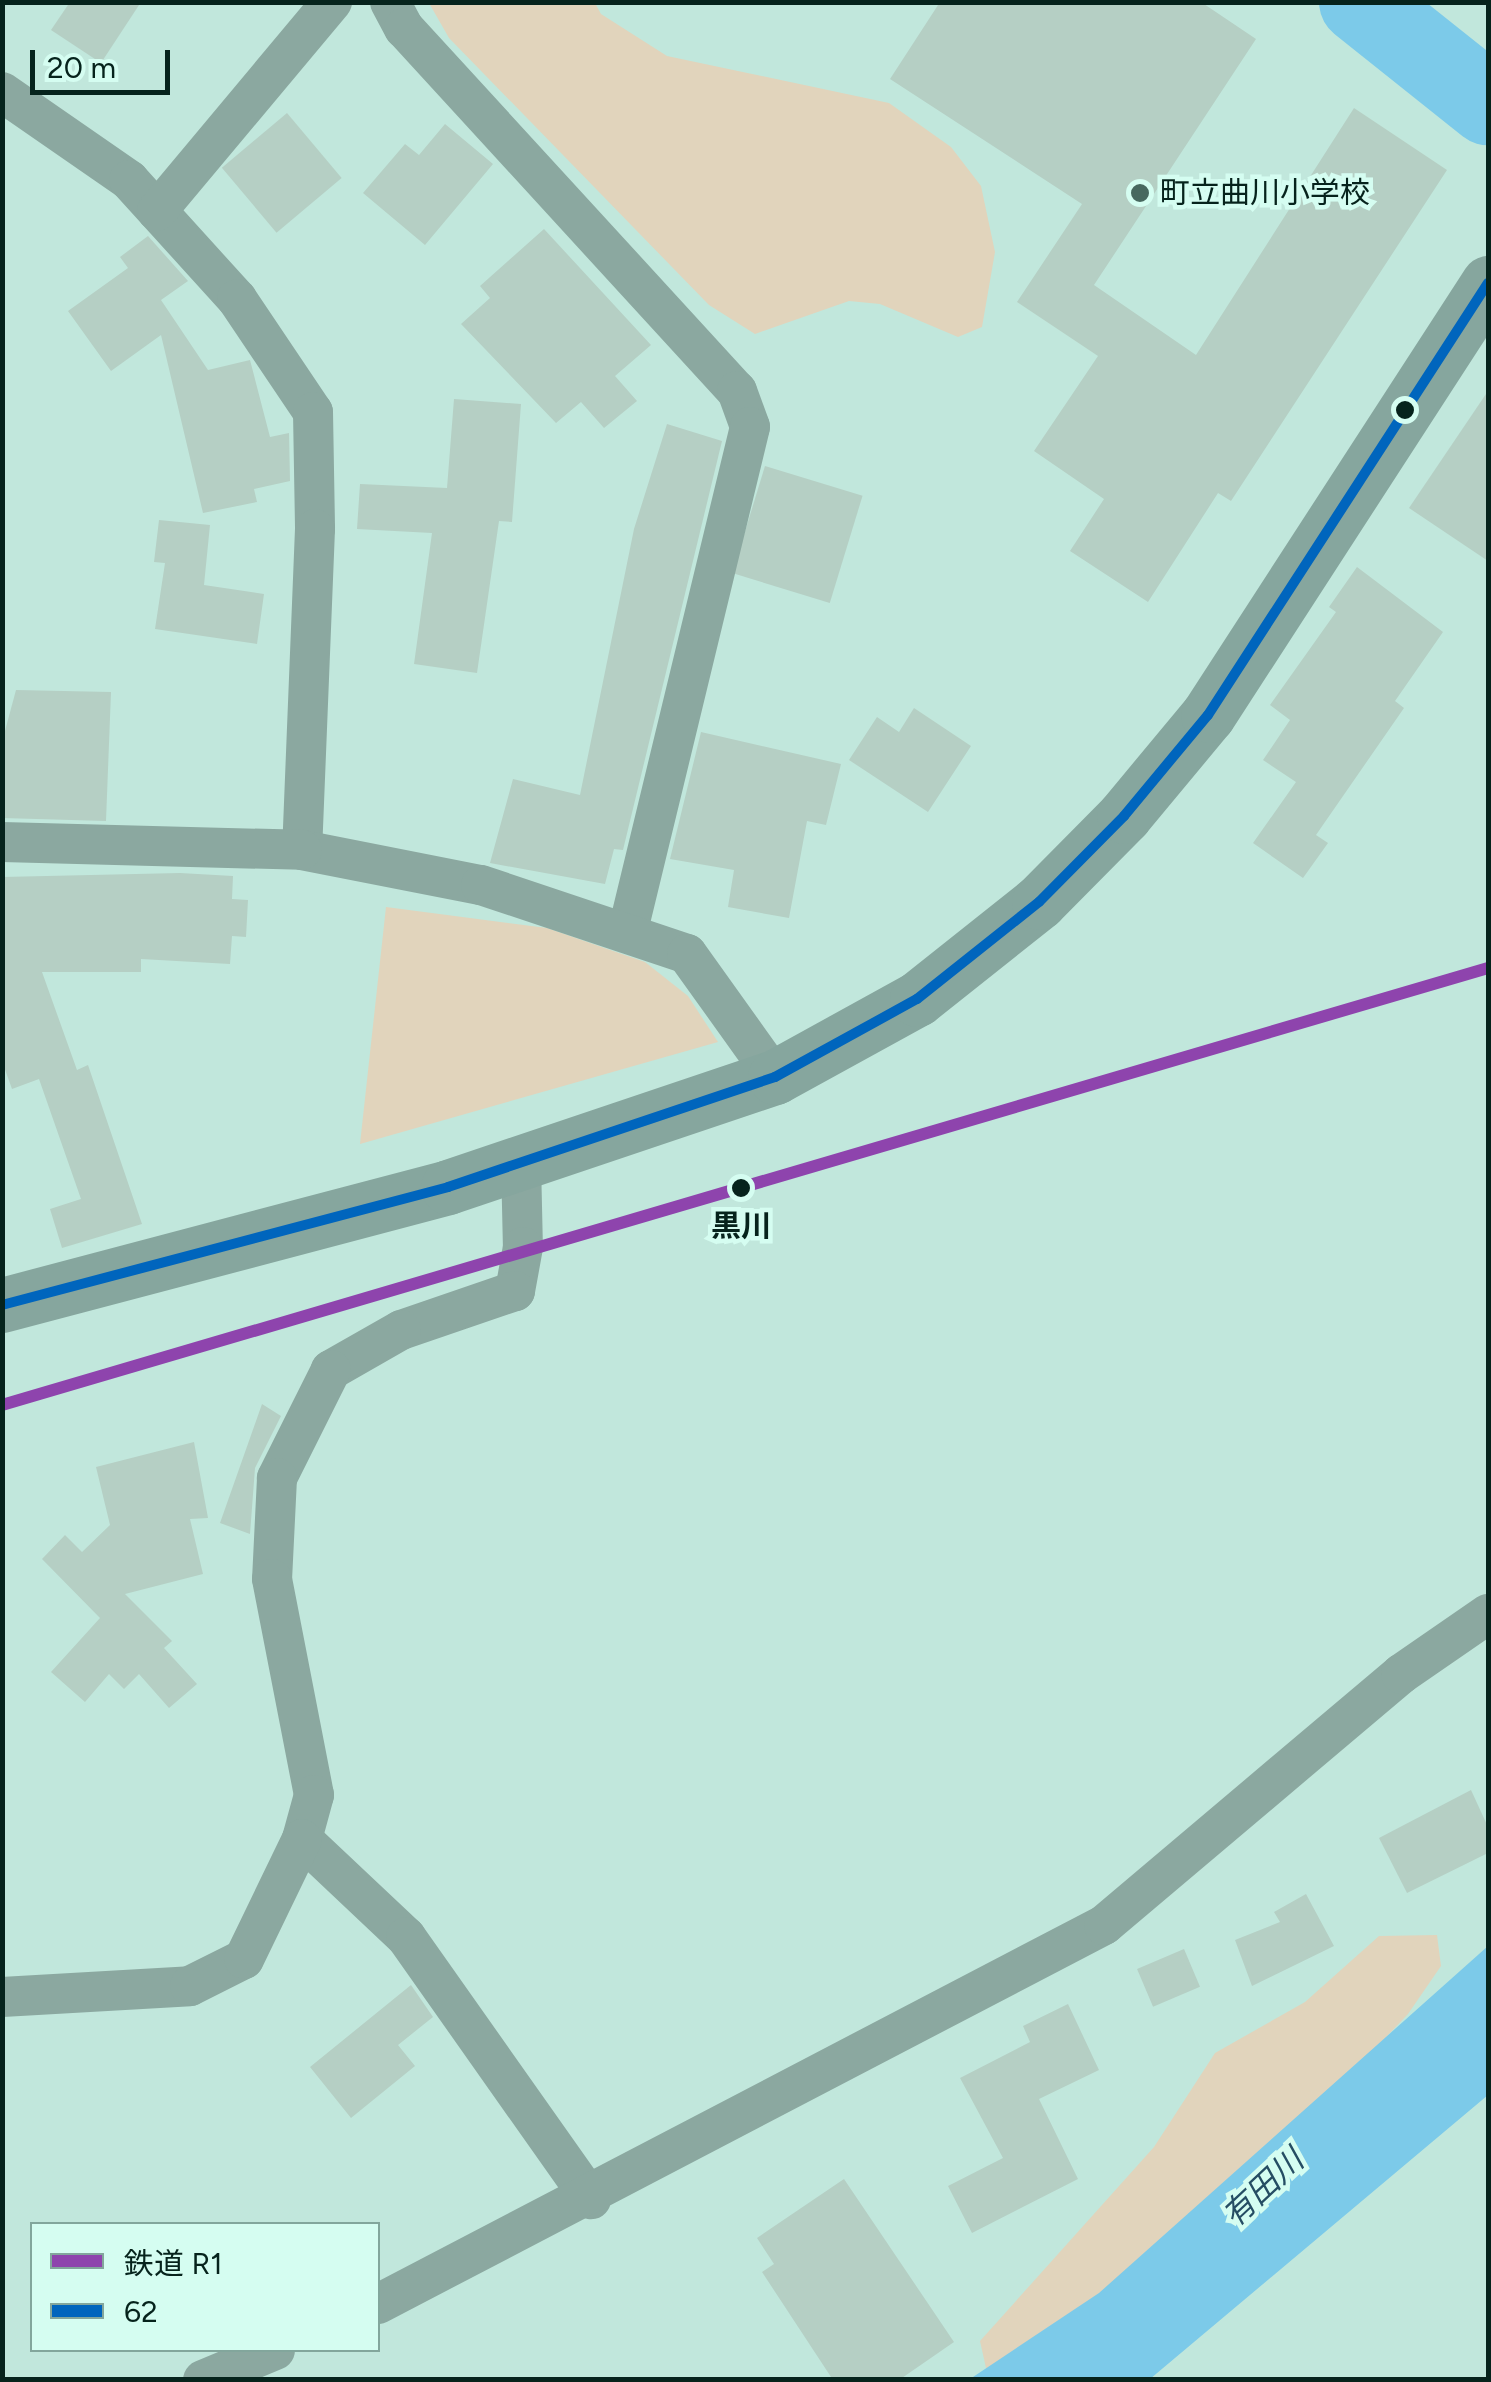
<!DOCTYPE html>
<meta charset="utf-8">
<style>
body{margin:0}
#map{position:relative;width:1491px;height:2382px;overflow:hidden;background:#c1e7dc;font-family:Figtree,"Noto Sans JP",sans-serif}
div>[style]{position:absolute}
.green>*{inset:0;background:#e1d4bc}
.water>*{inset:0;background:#7ccae9}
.river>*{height:82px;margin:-41px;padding:0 41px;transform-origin:41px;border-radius:41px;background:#7ccae9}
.building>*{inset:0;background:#b5cfc4;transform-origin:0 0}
.minor>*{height:40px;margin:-20px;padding:0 20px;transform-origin:20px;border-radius:20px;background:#8ba8a0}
.secondary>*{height:55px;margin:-27.5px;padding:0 27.5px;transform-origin:27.5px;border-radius:27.5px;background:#86a69e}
.bus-1>*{height:10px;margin:-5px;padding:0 5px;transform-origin:5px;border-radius:5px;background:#0065bd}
.rail-1>*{height:12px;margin:-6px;padding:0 6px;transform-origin:6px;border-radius:6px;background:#8e44ad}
.dots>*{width:28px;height:28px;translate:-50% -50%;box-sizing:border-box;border:5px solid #d5fdf1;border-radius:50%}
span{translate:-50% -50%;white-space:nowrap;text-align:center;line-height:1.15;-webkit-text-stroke:9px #d5fdf1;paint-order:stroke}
.poi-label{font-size:30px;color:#06231c}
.left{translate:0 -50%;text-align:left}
.stop-label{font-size:30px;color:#06231c;font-weight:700}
.water-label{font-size:32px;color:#254d63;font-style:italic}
.frame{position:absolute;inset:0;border:5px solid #06231c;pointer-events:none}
.legend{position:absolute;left:30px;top:2222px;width:350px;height:130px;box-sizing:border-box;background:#d5fdf1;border:2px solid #82a69c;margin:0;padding:12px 18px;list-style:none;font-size:30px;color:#06231c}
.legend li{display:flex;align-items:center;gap:20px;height:50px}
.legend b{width:50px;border:2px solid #82a69c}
.scale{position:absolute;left:30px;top:50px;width:140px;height:45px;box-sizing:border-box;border:5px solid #06231c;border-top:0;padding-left:12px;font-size:30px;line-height:35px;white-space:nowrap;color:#06231c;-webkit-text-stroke:8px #d5fdf1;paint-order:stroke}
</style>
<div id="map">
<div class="green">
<i style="clip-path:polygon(429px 3px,595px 3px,601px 14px,667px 56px,889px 103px,951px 147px,981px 186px,995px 252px,982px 327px,958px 337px,880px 304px,849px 301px,755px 334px,709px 305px,449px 38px)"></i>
<i style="clip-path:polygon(386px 907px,547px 928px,645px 962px,688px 996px,718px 1042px,360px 1144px)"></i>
<i style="clip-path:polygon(1437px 1935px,1441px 1966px,1408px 2014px,1222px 2210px,988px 2377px,980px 2341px,1154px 2147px,1215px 2053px,1305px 2002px,1379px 1936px)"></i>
</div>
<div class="water">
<i style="clip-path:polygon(1488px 1946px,1488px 2095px,1150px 2379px,970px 2379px,1099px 2293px)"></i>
</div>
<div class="river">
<i style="left:1360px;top:2px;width:164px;rotate:38.6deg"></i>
</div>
<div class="building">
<i style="clip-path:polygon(70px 2px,141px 2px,101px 63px,51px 30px)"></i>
<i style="clip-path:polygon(940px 2px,1201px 2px,1256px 39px,1094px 285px,1196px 355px,1354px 108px,1447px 170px,1231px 501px,1218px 493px,1148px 602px,1070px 551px,1104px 499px,1034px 451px,1098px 356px,1017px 302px,1082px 204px,890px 79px)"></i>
<i style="left:287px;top:113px;width:85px;height:85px;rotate:50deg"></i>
<i style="clip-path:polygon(445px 124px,493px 164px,425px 245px,363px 193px,405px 144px,419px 155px)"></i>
<i style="clip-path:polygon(544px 229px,651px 345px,615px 376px,637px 401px,604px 428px,581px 402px,556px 423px,461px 324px,490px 298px,480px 286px)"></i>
<i style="clip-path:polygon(148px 236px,188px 281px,161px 300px,208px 370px,250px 360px,270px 437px,289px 433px,290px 481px,254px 489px,257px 502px,203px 513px,161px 335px,111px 371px,68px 311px,128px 268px,120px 257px)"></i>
<i style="clip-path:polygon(1488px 391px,1488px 561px,1409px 508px)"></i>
<i style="clip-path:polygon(454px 399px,521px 404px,512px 522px,499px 521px,477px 673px,414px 664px,432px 533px,357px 529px,360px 484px,447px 488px)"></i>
<i style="clip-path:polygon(667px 424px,722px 441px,623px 850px,614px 849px,605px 884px,490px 863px,513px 779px,580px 795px,634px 529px)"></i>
<i style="left:765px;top:466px;width:102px;height:112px;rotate:17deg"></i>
<i style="clip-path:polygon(159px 520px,210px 525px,204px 585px,264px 594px,257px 644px,155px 629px,165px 563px,154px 562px)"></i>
<i style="clip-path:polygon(1357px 567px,1443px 632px,1395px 701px,1404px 708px,1316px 835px,1328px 843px,1303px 878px,1253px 843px,1296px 782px,1263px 760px,1290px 720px,1270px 705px,1336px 612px,1329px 607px)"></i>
<i style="clip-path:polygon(16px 690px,111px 692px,106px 821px,2px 818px,2px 742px)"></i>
<i style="clip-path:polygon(914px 708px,971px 746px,928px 812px,849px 760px,877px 717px,899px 732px)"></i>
<i style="clip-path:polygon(701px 732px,841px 764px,826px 825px,807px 821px,789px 918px,728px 907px,734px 870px,670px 859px)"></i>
<i style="clip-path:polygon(180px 873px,233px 876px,232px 899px,248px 900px,246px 937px,232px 936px,230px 964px,141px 959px,141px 972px,42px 972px,77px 1070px,88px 1065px,142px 1224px,62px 1248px,50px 1209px,81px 1199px,39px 1079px,12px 1089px,2px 1061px,2px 877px)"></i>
<i style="clip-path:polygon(262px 1404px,281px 1416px,255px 1468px,250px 1534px,220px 1523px)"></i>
<i style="clip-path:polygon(194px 1442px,208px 1518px,190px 1519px,203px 1574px,125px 1594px,172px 1641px,164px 1648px,197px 1684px,169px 1708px,139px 1674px,124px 1689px,109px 1674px,85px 1702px,51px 1672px,100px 1618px,42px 1559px,65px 1535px,82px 1552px,110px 1525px,96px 1467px)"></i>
<i style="clip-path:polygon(1471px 1790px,1488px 1827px,1488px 1853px,1407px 1893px,1379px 1838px)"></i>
<i style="clip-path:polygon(1306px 1894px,1334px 1946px,1252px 1986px,1235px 1940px,1280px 1922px,1274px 1912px)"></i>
<i style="left:1184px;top:1949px;width:41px;height:51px;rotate:67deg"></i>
<i style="clip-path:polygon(411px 1985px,433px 2017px,398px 2045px,415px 2066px,351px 2118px,310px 2067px)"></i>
<i style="clip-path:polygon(1068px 2004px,1099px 2070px,1039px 2099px,1078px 2179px,972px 2233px,948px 2186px,1003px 2158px,960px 2078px,1030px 2042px,1023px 2026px)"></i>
<i style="clip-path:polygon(844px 2179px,954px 2342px,899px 2380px,833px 2380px,762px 2272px,774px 2264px,757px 2238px)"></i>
</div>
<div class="minor">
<i style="left:390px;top:2px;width:30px;rotate:62deg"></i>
<i style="left:404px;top:28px;width:493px;rotate:47.5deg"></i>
<i style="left:737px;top:391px;width:38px;rotate:70deg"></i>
<i style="left:750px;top:427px;width:518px;rotate:103.63deg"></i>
<i style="left:2px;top:92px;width:155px;rotate:34.7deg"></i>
<i style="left:129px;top:180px;width:161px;rotate:47.8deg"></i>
<i style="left:237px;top:299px;width:136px;rotate:56.1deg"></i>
<i style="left:313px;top:412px;width:117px;rotate:89deg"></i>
<i style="left:315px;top:529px;width:321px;rotate:92.3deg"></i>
<i style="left:302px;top:850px;width:182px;rotate:11.1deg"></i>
<i style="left:481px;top:885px;width:217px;rotate:18.5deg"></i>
<i style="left:687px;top:954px;width:151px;rotate:54.4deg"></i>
<i style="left:157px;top:211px;width:273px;rotate:-50.1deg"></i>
<i style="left:2px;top:842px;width:300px;rotate:1.5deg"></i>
<i style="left:521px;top:1162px;width:85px;rotate:88.7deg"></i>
<i style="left:523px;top:1247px;width:45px;rotate:100.3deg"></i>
<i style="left:515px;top:1291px;width:120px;rotate:161.1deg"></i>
<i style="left:401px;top:1330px;width:81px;rotate:150.3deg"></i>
<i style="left:331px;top:1370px;width:121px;rotate:116.6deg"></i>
<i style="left:277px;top:1478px;width:101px;rotate:92.8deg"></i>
<i style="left:272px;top:1579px;width:220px;rotate:79deg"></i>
<i style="left:314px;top:1795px;width:46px;rotate:105.3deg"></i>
<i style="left:302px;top:1839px;width:143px;rotate:43.3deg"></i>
<i style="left:406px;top:1937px;width:321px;rotate:54.8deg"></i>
<i style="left:2px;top:1997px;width:188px;rotate:-3.3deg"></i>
<i style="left:190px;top:1986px;width:60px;rotate:-26.6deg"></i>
<i style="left:244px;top:1959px;width:133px;rotate:-64.2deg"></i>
<i style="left:378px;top:2304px;width:819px;rotate:-27.57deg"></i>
<i style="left:1104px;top:1925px;width:389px;rotate:-40.2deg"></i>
<i style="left:1401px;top:1674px;width:106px;rotate:-34.6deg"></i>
<i style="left:203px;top:2380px;width:78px;rotate:-22.6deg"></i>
</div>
<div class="secondary">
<i style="left:2px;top:1305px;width:461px;rotate:-14.8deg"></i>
<i style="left:448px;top:1187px;width:345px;rotate:-18.6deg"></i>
<i style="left:775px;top:1077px;width:162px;rotate:-28.8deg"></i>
<i style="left:917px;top:999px;width:156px;rotate:-38.5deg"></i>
<i style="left:1039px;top:902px;width:121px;rotate:-45.3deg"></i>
<i style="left:1124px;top:816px;width:131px;rotate:-50.3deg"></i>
<i style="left:1208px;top:715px;width:515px;rotate:-57.05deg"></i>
</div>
<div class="bus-1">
<i style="left:2px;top:1305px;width:461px;rotate:-14.8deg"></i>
<i style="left:448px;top:1187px;width:345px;rotate:-18.6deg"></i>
<i style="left:775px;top:1077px;width:162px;rotate:-28.8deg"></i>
<i style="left:917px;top:999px;width:156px;rotate:-38.5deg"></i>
<i style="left:1039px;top:902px;width:121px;rotate:-45.3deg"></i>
<i style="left:1124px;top:816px;width:131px;rotate:-50.3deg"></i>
<i style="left:1208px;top:715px;width:515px;rotate:-57.05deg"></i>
</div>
<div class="rail-1">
<i style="left:2px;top:1405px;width:1549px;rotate:-16.39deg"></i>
</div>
<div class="dots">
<i style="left:1140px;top:193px;background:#47685f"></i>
<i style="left:1405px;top:410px;background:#06231c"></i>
<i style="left:741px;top:1188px;background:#06231c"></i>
</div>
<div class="poi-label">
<span class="left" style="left:1160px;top:193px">町立曲川小学校</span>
</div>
<div class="stop-label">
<span style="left:741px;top:1226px">黒川</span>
</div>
<div class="water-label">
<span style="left:1263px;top:2188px;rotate:-43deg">有田川</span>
</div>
<div class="frame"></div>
<ul class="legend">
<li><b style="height:12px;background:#8e44ad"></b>鉄道 R1</li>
<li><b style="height:12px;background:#0065bd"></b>62</li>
</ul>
<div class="scale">20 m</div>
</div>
